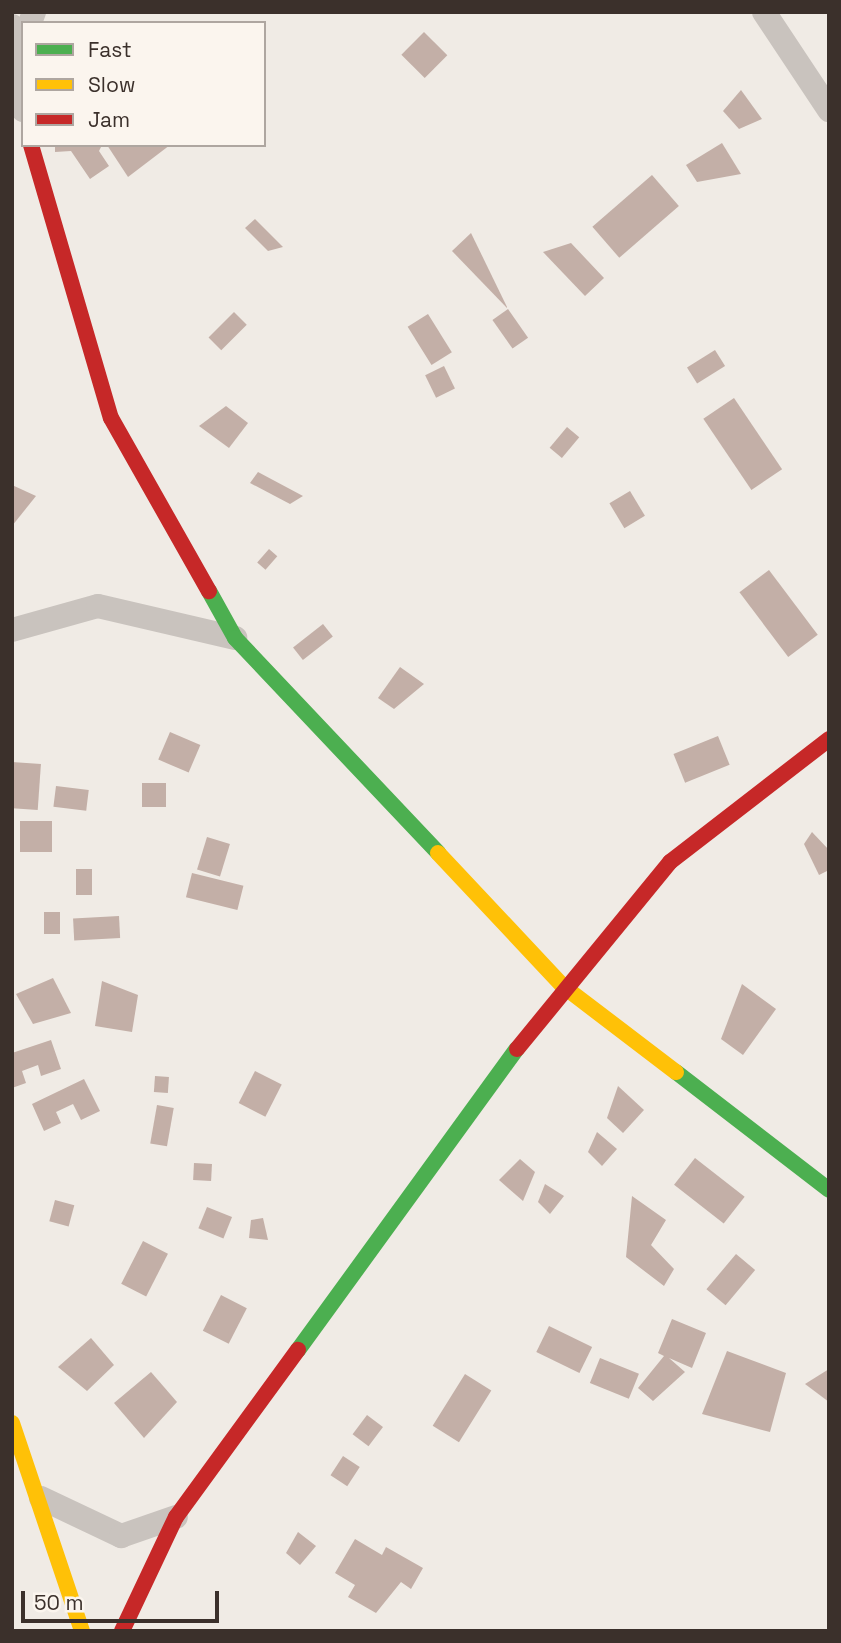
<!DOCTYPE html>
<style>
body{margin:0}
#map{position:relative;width:841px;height:1643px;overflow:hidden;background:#f0ebe5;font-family:"Space Grotesk",sans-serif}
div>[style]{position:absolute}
.building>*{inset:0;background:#c3afa7;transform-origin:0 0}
.street>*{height:24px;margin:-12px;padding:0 12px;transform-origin:12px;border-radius:12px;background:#c9c3be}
.fast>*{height:16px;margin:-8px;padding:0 8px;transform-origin:8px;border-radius:8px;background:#4caf50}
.slow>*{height:16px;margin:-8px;padding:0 8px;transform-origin:8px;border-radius:8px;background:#ffc107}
.jam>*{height:16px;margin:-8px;padding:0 8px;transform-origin:8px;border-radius:8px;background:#c62828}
span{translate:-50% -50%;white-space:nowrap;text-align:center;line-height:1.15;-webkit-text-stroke:7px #fbf5ee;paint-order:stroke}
.frame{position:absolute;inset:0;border:14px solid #3b302b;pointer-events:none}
.legend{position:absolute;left:21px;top:21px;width:245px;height:126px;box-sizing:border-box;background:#fbf5ee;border:2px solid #aea6a0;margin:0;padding:9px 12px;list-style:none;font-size:21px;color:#3b302b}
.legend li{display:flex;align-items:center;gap:14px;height:35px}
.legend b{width:35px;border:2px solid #aea6a0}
.scale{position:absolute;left:21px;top:1591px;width:198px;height:32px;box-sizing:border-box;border:4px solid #3b302b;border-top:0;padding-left:9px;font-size:21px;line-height:24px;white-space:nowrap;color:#3b302b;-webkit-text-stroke:5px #fbf5ee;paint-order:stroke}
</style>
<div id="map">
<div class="building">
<i style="left:424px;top:32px;width:33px;height:32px;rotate:45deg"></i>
<i style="clip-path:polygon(741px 90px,762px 119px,739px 129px,723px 111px)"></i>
<i style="clip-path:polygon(722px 143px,741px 174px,697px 182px,686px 165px)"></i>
<i style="clip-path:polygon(55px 145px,102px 145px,99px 151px,109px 166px,90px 179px,71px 151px,55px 152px)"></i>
<i style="clip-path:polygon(107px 145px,170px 145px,128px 177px)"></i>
<i style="left:652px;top:175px;width:41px;height:79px;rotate:49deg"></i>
<i style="clip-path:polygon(255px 219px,283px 247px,268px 251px,245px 228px)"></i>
<i style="clip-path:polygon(471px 233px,507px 307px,507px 308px,452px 251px)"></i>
<i style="clip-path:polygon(571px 243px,604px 278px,585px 296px,543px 252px)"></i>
<i style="left:508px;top:309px;width:35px;height:19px;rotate:55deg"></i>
<i style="left:234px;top:312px;width:18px;height:36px;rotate:45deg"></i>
<i style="left:428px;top:314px;width:45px;height:24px;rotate:58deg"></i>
<i style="left:715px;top:350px;width:19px;height:33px;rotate:58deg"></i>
<i style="left:444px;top:366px;width:25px;height:21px;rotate:64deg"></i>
<i style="left:734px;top:398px;width:86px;height:37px;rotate:56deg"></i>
<i style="clip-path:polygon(226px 406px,248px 423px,229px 448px,199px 426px)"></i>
<i style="left:567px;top:427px;width:16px;height:27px;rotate:40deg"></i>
<i style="clip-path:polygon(258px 472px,303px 496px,290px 504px,250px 483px)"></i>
<i style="clip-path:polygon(12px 485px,36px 496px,12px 526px)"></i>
<i style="left:630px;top:491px;width:29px;height:24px;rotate:59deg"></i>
<i style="left:269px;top:549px;width:11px;height:18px;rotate:41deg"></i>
<i style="left:769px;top:570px;width:81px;height:37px;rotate:53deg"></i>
<i style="left:323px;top:624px;width:16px;height:38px;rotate:52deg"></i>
<i style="clip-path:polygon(400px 667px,424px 684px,394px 709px,378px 698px)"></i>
<i style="left:170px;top:732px;width:33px;height:30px;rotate:23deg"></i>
<i style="left:718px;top:736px;width:31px;height:48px;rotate:68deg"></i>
<i style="left:12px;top:762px;width:29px;height:46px;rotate:4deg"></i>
<i style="left:142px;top:783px;width:24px;height:24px"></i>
<i style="left:56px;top:786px;width:33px;height:21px;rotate:7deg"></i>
<i style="left:52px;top:821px;width:31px;height:32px;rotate:90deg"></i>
<i style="clip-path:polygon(812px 832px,829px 850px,829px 870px,819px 875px,804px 844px)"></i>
<i style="left:207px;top:837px;width:24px;height:34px;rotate:17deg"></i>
<i style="left:76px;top:869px;width:16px;height:26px"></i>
<i style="left:192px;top:873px;width:53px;height:25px;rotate:14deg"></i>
<i style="left:44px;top:912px;width:16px;height:22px"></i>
<i style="left:119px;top:916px;width:22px;height:46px;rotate:87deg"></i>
<i style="clip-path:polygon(53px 978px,71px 1013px,33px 1024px,16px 994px)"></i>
<i style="clip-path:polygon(102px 981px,138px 995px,132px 1032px,95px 1026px)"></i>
<i style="clip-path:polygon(742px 984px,776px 1009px,743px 1055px,721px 1039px)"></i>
<i style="clip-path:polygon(51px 1040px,61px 1069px,41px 1076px,38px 1065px,22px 1071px,26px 1083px,12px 1088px,12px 1053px)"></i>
<i style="left:255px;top:1071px;width:30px;height:36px;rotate:27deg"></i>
<i style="left:155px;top:1076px;width:14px;height:16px;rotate:4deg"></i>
<i style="clip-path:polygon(84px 1079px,100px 1111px,81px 1120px,73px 1104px,56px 1112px,61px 1123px,44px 1131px,32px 1104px)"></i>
<i style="clip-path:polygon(618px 1086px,644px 1110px,623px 1133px,607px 1118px)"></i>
<i style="left:157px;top:1105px;width:17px;height:39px;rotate:10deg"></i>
<i style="clip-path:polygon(597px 1132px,617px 1149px,602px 1166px,588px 1152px)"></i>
<i style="left:695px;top:1158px;width:63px;height:34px;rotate:38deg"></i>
<i style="clip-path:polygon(520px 1159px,535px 1172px,523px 1201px,499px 1180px)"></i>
<i style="left:194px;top:1163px;width:18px;height:17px;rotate:3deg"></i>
<i style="clip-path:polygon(545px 1184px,564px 1196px,550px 1214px,538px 1202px)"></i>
<i style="clip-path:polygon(632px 1196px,666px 1220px,651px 1245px,674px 1269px,664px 1286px,626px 1257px)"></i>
<i style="left:55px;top:1200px;width:20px;height:22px;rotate:15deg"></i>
<i style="left:207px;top:1207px;width:27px;height:23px;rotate:22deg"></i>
<i style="clip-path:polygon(263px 1218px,268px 1240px,249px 1238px,251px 1220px)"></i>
<i style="left:143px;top:1241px;width:28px;height:48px;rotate:27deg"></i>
<i style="left:736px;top:1254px;width:25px;height:46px;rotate:40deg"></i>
<i style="left:221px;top:1295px;width:29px;height:40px;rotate:27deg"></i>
<i style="clip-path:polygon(672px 1319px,706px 1333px,692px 1368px,669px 1358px,685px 1372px,653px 1401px,638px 1388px,664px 1356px,658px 1353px)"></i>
<i style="left:549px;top:1326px;width:48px;height:29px;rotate:26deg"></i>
<i style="clip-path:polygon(91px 1338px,114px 1365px,87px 1391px,58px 1367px)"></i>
<i style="clip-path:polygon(727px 1351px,786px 1373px,770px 1432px,702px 1414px)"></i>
<i style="left:600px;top:1358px;width:42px;height:27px;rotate:22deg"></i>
<i style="clip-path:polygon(829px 1369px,829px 1402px,805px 1384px)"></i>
<i style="clip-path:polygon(151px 1372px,177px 1402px,144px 1438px,114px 1403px)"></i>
<i style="left:465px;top:1374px;width:31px;height:61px;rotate:32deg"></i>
<i style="left:367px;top:1415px;width:20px;height:24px;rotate:37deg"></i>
<i style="left:343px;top:1456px;width:20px;height:23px;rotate:33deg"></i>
<i style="clip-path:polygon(298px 1532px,316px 1546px,300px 1565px,286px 1553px)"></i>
<i style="clip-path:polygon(355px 1539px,382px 1555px,386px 1547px,423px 1568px,411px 1589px,401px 1582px,376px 1613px,348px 1597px,355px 1585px,335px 1573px)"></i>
</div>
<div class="street">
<i style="left:764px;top:12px;width:118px;rotate:56.4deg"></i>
<i style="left:30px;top:23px;width:12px;rotate:-70deg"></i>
<i style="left:12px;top:26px;width:20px;rotate:57deg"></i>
<i style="left:23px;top:46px;width:36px;rotate:101deg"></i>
<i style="left:16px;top:81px;width:30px;rotate:76deg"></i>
<i style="left:12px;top:630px;width:89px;rotate:-15.6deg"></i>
<i style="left:98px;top:606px;width:141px;rotate:13.1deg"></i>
<i style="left:41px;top:1498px;width:89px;rotate:25.4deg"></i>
<i style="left:121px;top:1536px;width:58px;rotate:-19.1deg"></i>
</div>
<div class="fast">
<i style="left:209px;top:591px;width:54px;rotate:61deg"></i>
<i style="left:235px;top:638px;width:296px;rotate:46.6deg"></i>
<i style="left:676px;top:1072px;width:193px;rotate:37.6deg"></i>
<i style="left:298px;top:1350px;width:372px;rotate:-54deg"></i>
</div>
<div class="slow">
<i style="left:438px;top:853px;width:183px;rotate:46.8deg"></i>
<i style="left:563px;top:986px;width:142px;rotate:37.3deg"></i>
<i style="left:12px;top:1423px;width:219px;rotate:71.4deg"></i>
</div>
<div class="jam">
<i style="left:31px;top:145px;width:284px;rotate:73.7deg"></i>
<i style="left:111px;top:418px;width:199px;rotate:60.5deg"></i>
<i style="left:517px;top:1049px;width:242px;rotate:-50.7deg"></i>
<i style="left:670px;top:862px;width:201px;rotate:-37.7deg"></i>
<i style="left:122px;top:1631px;width:126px;rotate:-64.7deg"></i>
<i style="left:176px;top:1517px;width:207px;rotate:-53.9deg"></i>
</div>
<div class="frame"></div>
<ul class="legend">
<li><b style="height:9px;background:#4caf50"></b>Fast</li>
<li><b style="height:9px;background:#ffc107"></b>Slow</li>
<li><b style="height:9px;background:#c62828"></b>Jam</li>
</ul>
<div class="scale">50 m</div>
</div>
